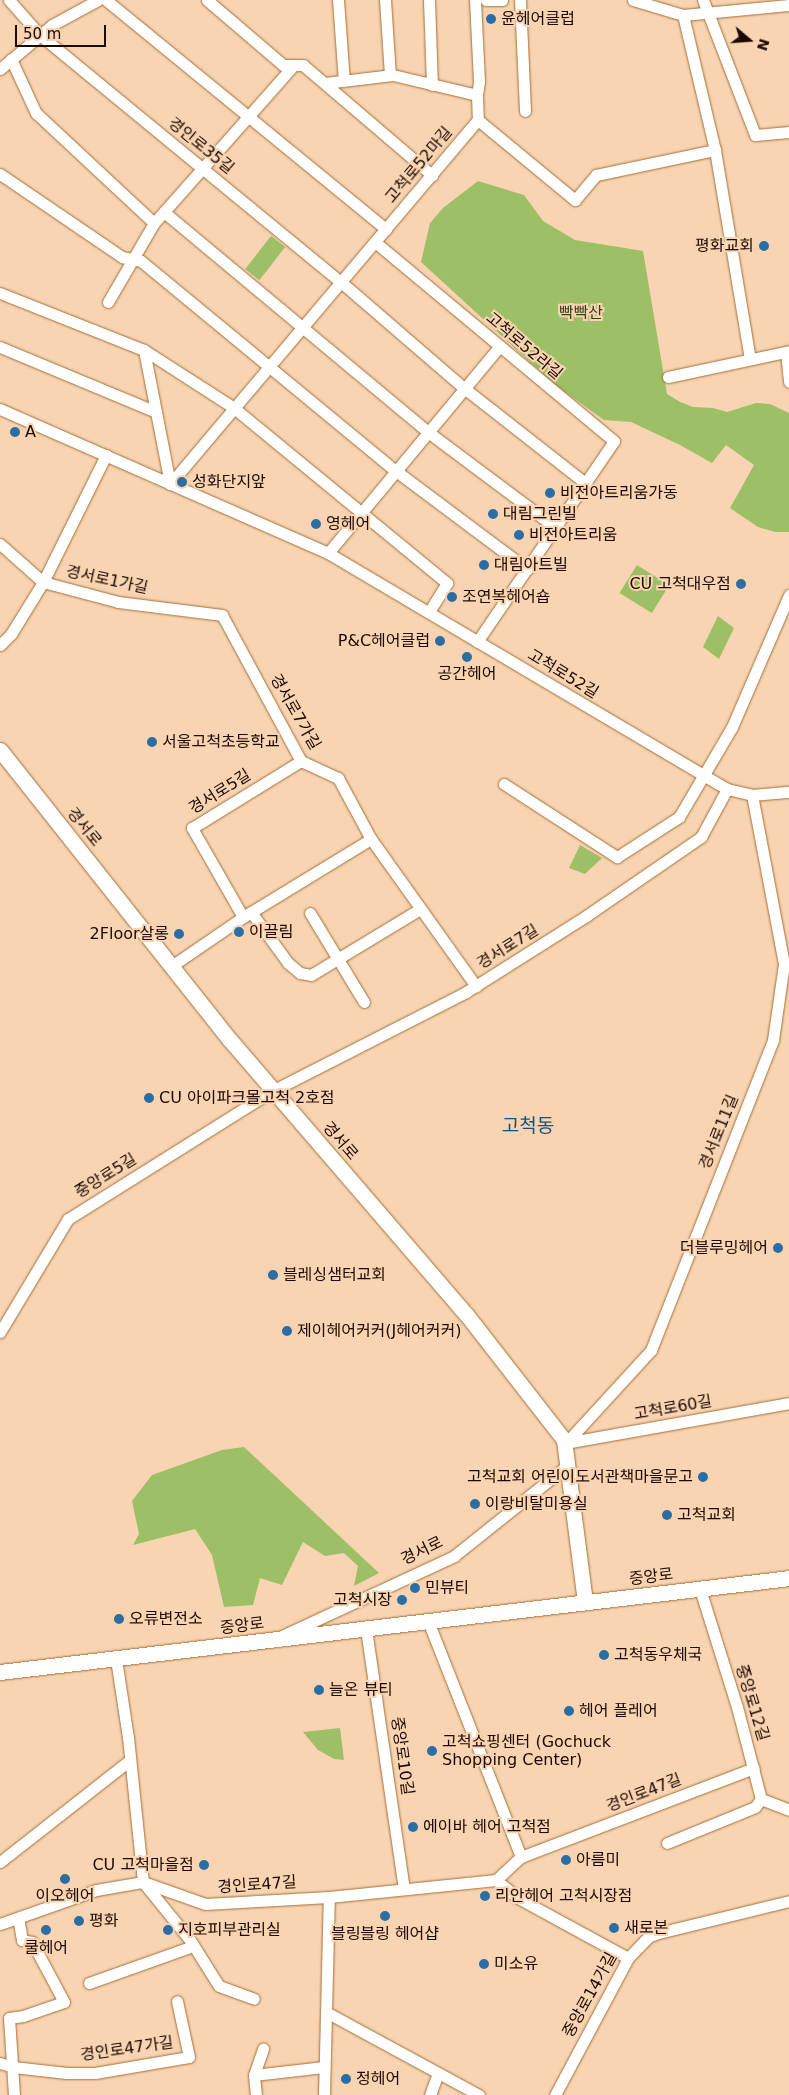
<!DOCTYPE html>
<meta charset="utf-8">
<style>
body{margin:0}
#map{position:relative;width:789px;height:2095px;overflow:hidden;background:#f8d4b2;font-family:"DejaVu Sans","Noto Sans KR",sans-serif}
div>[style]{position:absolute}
.green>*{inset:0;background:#9dbf65;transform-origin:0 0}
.roads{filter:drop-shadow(0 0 1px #a46f34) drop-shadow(0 0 1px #a46f34)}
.minor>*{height:11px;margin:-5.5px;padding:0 5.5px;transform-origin:5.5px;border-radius:5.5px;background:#fff}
.secondary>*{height:15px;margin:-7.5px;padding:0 7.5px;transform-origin:7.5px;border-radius:7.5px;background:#fff}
.dots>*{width:14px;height:14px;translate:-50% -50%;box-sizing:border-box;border:2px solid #f8d4b2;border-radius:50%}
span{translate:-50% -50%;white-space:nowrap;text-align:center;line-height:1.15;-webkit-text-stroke:4px #f8d4b2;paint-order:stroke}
.poi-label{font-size:16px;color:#1d0900}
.left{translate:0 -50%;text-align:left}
.right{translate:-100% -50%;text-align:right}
.street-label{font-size:16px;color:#1d0900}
.park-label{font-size:16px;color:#344219}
.quarter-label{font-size:19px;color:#105281}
.north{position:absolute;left:724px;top:15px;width:50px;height:50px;-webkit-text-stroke:4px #f8d4b2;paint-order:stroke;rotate:108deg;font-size:14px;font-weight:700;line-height:20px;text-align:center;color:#1d0900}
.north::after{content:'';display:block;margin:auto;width:18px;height:22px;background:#1d0900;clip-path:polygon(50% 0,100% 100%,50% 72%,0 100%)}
.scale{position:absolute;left:15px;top:25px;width:91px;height:22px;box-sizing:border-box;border:2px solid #1d0900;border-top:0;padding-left:6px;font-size:15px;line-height:18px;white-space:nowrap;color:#1d0900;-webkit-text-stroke:4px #f8d4b2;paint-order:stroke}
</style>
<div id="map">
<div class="green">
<i style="clip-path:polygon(478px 181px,524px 195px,543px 221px,575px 240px,643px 251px,667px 394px,680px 402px,693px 407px,713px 408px,727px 412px,756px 403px,770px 404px,789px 413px,789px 532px,775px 532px,758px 527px,730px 508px,754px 465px,726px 445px,712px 463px,680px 445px,631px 422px,604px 420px,554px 384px,421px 262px,430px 223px,443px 208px)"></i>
<i style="left:271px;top:236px;width:18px;height:42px;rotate:38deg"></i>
<i style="left:637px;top:565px;width:38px;height:33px;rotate:32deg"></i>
<i style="clip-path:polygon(718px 616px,734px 628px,719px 659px,703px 647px)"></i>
<i style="clip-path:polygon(580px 845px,602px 858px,585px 874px,569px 868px)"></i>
<i style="clip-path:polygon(244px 1447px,379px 1573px,354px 1586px,358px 1566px,344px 1553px,325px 1556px,303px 1542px,282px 1585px,260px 1578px,253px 1605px,224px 1607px,212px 1555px,195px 1529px,133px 1545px,139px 1534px,132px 1501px,152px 1475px,222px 1450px)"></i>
<i style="clip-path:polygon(340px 1728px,344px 1760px,334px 1759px,318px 1750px,303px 1732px)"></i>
</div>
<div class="roads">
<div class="minor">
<i style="left:9px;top:0;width:47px;rotate:48.5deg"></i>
<i style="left:40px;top:35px;width:389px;rotate:39.4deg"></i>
<i style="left:341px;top:282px;width:162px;rotate:40.8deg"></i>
<i style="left:464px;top:388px;width:154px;rotate:38.1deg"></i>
<i style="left:106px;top:0;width:362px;rotate:39.3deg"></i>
<i style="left:207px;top:0;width:100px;rotate:40.5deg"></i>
<i style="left:283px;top:65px;width:20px"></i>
<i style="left:303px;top:65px;width:170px;rotate:40.5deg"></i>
<i style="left:338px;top:0;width:81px;rotate:85.8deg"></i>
<i style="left:385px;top:0;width:75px;rotate:86.2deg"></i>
<i style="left:429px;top:0;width:85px;rotate:88deg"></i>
<i style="left:475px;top:0;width:82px;rotate:87.2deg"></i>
<i style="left:479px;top:82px;width:13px;rotate:99deg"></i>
<i style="left:486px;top:0;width:16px"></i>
<i style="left:520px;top:0;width:111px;rotate:87.4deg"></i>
<i style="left:633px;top:0;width:52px;rotate:16.7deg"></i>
<i style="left:683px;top:15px;width:106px;rotate:-5.4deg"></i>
<i style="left:703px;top:0;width:145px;rotate:68.9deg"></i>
<i style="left:755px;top:135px;width:34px;rotate:-5deg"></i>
<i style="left:683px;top:15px;width:139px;rotate:76.7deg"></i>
<i style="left:715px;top:150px;width:212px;rotate:80.5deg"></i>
<i style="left:11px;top:59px;width:60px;rotate:65.2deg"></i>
<i style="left:36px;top:113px;width:161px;rotate:43deg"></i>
<i style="left:0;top:69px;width:68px;rotate:-40.2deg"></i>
<i style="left:52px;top:25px;width:52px;rotate:-28.5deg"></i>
<i style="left:325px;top:83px;width:68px;rotate:-6.7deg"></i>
<i style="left:393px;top:75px;width:86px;rotate:13.4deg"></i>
<i style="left:477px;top:95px;width:25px;rotate:88deg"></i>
<i style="left:0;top:174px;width:148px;rotate:34.2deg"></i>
<i style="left:122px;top:257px;width:19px;rotate:12deg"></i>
<i style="left:141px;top:261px;width:330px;rotate:39.5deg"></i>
<i style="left:396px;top:471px;width:164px;rotate:36.8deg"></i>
<i style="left:164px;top:212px;width:344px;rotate:39.8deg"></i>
<i style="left:428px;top:432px;width:159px;rotate:36.8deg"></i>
<i style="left:375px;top:242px;width:311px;rotate:39.8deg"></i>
<i style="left:614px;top:441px;width:243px;rotate:124.3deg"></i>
<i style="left:0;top:293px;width:155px;rotate:21.6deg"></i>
<i style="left:144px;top:350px;width:107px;rotate:32.8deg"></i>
<i style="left:234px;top:408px;width:276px;rotate:39.4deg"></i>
<i style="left:447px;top:583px;width:34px;rotate:122deg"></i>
<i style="left:108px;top:302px;width:91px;rotate:-59.8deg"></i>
<i style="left:154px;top:223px;width:211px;rotate:-48.5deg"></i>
<i style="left:0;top:347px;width:169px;rotate:22.6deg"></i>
<i style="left:144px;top:350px;width:136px;rotate:79deg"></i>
<i style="left:786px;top:352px;width:30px;rotate:84deg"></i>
<i style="left:668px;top:377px;width:124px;rotate:-12.1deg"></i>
<i style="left:0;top:409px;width:358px;rotate:23.7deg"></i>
<i style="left:328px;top:553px;width:464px;rotate:30.6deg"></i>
<i style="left:727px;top:789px;width:26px;rotate:13deg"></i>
<i style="left:752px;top:795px;width:37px;rotate:-5deg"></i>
<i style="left:170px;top:484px;width:477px;rotate:-49.8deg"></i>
<i style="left:478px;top:120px;width:126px;rotate:39.5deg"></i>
<i style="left:575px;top:200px;width:33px;rotate:-50deg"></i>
<i style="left:596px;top:175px;width:122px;rotate:-11.9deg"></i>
<i style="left:0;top:544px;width:57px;rotate:41.5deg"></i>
<i style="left:43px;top:582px;width:78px;rotate:14.9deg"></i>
<i style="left:118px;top:602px;width:105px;rotate:7.1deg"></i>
<i style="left:222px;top:615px;width:166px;rotate:61.6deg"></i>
<i style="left:301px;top:761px;width:41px;rotate:24.7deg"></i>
<i style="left:338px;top:778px;width:69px;rotate:61.6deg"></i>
<i style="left:371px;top:839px;width:181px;rotate:54.5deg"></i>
<i style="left:328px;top:553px;width:269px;rotate:-50.3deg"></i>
<i style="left:0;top:645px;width:16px;rotate:-45deg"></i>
<i style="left:11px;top:634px;width:61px;rotate:-58.4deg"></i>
<i style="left:43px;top:582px;width:142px;rotate:-63.6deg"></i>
<i style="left:504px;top:784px;width:135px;rotate:32.9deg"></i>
<i style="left:617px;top:857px;width:74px;rotate:-32.8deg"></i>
<i style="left:679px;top:817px;width:104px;rotate:-59.5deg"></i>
<i style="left:732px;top:727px;width:144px;rotate:-66.6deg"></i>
<i style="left:251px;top:912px;width:63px;rotate:54deg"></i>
<i style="left:288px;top:963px;width:16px;rotate:40deg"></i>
<i style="left:300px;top:973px;width:11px;rotate:10deg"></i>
<i style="left:311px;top:975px;width:127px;rotate:-31.2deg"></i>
<i style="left:310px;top:913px;width:104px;rotate:58.8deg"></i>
<i style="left:243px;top:917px;width:103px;rotate:-119.8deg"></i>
<i style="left:192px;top:828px;width:128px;rotate:-31.6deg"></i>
<i style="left:173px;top:965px;width:85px;rotate:-34.4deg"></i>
<i style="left:243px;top:917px;width:150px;rotate:-31.4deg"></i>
<i style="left:0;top:1332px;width:132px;rotate:-59deg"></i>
<i style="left:68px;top:1219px;width:243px;rotate:-32.1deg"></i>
<i style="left:274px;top:1090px;width:216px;rotate:-27deg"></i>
<i style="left:466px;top:992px;width:142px;rotate:-32.3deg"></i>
<i style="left:586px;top:916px;width:140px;rotate:-34.5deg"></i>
<i style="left:701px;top:837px;width:55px;rotate:-61.6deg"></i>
<i style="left:565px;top:1443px;width:228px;rotate:-10.1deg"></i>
<i style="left:565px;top:1444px;width:127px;rotate:-47.5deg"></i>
<i style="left:651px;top:1350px;width:333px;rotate:-68.5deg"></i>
<i style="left:773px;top:1040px;width:77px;rotate:-81.8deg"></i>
<i style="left:784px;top:964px;width:172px;rotate:-100.7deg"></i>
<i style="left:700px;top:1589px;width:124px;rotate:72.6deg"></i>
<i style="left:737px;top:1707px;width:95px;rotate:75.4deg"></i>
<i style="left:761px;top:1799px;width:30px;rotate:21deg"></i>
<i style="left:428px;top:1621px;width:254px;rotate:68.5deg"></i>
<i style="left:366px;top:1629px;width:263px;rotate:81.7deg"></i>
<i style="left:282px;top:1636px;width:190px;rotate:-24.9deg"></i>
<i style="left:454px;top:1556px;width:146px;rotate:-38.6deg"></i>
<i style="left:116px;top:1659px;width:79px;rotate:81.3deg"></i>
<i style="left:128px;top:1737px;width:146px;rotate:84.1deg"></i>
<i style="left:143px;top:1882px;width:75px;rotate:51deg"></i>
<i style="left:190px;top:1940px;width:54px;rotate:57.8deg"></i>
<i style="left:219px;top:1986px;width:37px;rotate:20deg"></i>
<i style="left:667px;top:1843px;width:95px;rotate:-22.2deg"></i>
<i style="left:755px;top:1807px;width:10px;rotate:-53deg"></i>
<i style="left:0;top:1862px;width:165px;rotate:-38.1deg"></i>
<i style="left:496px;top:1880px;width:28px;rotate:39deg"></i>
<i style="left:518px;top:1898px;width:125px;rotate:28.6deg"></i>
<i style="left:0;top:1924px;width:102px;rotate:-19.5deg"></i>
<i style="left:96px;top:1890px;width:48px;rotate:-9.7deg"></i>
<i style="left:143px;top:1882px;width:66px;rotate:19.5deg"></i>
<i style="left:205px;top:1904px;width:124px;rotate:-3.2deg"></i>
<i style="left:329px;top:1897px;width:168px;rotate:-5.8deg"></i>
<i style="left:496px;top:1880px;width:34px;rotate:-43deg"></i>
<i style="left:521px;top:1857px;width:249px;rotate:-20.9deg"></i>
<i style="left:89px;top:1983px;width:110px;rotate:-19.6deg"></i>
<i style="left:326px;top:2012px;width:174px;rotate:28.5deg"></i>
<i style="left:0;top:2063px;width:14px;rotate:17deg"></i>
<i style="left:13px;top:2067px;width:54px;rotate:6.3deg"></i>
<i style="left:67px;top:2073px;width:28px"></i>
<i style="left:95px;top:2073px;width:95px;rotate:-9.7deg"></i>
<i style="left:189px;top:2057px;width:57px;rotate:-102.1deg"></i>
<i style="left:254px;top:2075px;width:70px;rotate:-6.5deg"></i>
<i style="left:14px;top:2095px;width:77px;rotate:-93.7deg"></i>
<i style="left:9px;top:2018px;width:14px;rotate:-8deg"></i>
<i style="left:23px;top:2016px;width:43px;rotate:-18.9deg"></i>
<i style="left:64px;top:2002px;width:68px;rotate:-118.1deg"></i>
<i style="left:32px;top:1942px;width:10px;rotate:-169deg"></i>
<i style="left:22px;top:1940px;width:22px;rotate:-100deg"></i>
<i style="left:256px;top:2095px;width:20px;rotate:-96deg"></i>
<i style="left:254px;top:2075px;width:28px;rotate:-71deg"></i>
<i style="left:324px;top:2095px;width:198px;rotate:-88.6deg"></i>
<i style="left:430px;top:2095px;width:23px;rotate:-70deg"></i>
<i style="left:555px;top:2095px;width:155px;rotate:-61.9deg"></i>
<i style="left:628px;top:1958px;width:29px;rotate:-46deg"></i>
<i style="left:648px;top:1937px;width:11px;rotate:-22deg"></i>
<i style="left:658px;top:1933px;width:135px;rotate:-13.7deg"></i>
</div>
<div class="secondary">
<i style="left:0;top:750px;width:370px;rotate:51.6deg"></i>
<i style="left:230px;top:1040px;width:362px;rotate:49.3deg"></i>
<i style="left:466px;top:1314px;width:160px;rotate:52.1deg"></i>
<i style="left:564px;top:1440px;width:163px;rotate:82.6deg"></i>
<i style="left:0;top:1672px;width:795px;rotate:-6.79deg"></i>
</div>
</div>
<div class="dots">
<i style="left:491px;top:19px;background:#2a6ea3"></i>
<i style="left:764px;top:246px;background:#2a6ea3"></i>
<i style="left:15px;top:432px;background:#2a6ea3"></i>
<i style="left:182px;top:482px;background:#2a6ea3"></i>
<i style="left:550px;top:493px;background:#2a6ea3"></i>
<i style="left:493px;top:514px;background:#2a6ea3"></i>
<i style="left:316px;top:524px;background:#2a6ea3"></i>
<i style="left:519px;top:535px;background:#2a6ea3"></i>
<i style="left:484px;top:565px;background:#2a6ea3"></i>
<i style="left:741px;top:584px;background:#2a6ea3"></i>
<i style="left:452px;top:597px;background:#2a6ea3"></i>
<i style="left:440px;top:641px;background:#2a6ea3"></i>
<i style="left:467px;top:657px;background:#2a6ea3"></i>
<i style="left:152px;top:742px;background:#2a6ea3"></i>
<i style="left:239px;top:932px;background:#2a6ea3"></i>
<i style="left:179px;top:934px;background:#2a6ea3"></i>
<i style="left:149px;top:1098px;background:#2a6ea3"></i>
<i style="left:778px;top:1248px;background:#2a6ea3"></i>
<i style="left:273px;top:1275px;background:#2a6ea3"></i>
<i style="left:287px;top:1331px;background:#2a6ea3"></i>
<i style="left:703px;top:1477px;background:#2a6ea3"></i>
<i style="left:475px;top:1504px;background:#2a6ea3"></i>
<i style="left:667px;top:1515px;background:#2a6ea3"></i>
<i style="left:415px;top:1588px;background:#2a6ea3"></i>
<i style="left:402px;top:1600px;background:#2a6ea3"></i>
<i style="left:119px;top:1619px;background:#2a6ea3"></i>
<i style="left:604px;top:1655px;background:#2a6ea3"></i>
<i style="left:319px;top:1690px;background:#2a6ea3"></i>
<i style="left:569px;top:1711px;background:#2a6ea3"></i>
<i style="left:432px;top:1751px;background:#2a6ea3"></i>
<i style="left:413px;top:1827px;background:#2a6ea3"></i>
<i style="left:566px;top:1860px;background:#2a6ea3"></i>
<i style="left:204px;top:1865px;background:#2a6ea3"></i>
<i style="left:65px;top:1879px;background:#2a6ea3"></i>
<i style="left:485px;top:1896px;background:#2a6ea3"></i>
<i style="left:385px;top:1916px;background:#2a6ea3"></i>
<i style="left:79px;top:1921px;background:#2a6ea3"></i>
<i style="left:614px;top:1928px;background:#2a6ea3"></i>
<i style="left:46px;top:1930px;background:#2a6ea3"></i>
<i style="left:168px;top:1930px;background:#2a6ea3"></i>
<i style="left:484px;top:1964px;background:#2a6ea3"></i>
<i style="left:346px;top:2079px;background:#2a6ea3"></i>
</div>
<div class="poi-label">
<span class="left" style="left:501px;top:19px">윤헤어클럽</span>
<span class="right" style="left:754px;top:246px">평화교회</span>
<span class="left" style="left:25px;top:432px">A</span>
<span class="left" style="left:192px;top:482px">성화단지앞</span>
<span class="left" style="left:560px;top:493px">비전아트리움가동</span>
<span class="left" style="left:503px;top:514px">대림그린빌</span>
<span class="left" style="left:326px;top:524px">영헤어</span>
<span class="left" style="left:529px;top:535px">비전아트리움</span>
<span class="left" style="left:494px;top:565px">대림아트빌</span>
<span class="right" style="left:731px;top:584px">CU 고척대우점</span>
<span class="left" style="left:462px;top:597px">조연복헤어숍</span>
<span class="right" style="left:430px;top:641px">P&amp;C헤어클럽</span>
<span style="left:467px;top:674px">공간헤어</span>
<span class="left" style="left:162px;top:742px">서울고척초등학교</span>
<span class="left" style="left:249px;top:932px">이끌림</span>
<span class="right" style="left:169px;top:934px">2Floor살롱</span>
<span class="left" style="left:159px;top:1098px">CU 아이파크몰고척 2호점</span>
<span class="right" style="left:768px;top:1248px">더블루밍헤어</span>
<span class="left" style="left:283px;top:1275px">블레싱샘터교회</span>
<span class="left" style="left:297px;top:1331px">제이헤어커커(J헤어커커)</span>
<span class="right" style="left:693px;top:1477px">고척교회 어린이도서관책마을문고</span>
<span class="left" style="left:485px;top:1504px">이랑비탈미용실</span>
<span class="left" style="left:677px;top:1515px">고척교회</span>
<span class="left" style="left:425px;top:1588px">민뷰티</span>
<span class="right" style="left:392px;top:1600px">고척시장</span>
<span class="left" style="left:129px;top:1619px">오류변전소</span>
<span class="left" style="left:614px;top:1655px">고척동우체국</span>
<span class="left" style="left:329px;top:1690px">늘온 뷰티</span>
<span class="left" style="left:579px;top:1711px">헤어 플레어</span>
<span class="left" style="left:442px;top:1751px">고척쇼핑센터 (Gochuck<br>Shopping Center)</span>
<span class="left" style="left:423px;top:1827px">에이바 헤어 고척점</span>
<span class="left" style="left:576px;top:1860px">아름미</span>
<span class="right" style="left:194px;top:1865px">CU 고척마을점</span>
<span style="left:65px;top:1896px">이오헤어</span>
<span class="left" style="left:495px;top:1896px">리안헤어 고척시장점</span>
<span class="left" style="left:89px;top:1921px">평화</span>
<span class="left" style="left:624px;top:1928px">새로본</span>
<span class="left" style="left:178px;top:1930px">지호피부관리실</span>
<span style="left:385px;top:1934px">블링블링 헤어샵</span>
<span style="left:46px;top:1948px">쿨헤어</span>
<span class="left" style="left:494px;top:1964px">미소유</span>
<span class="left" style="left:356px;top:2079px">정헤어</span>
</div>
<div class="street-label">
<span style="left:201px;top:146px;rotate:39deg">경인로35길</span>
<span style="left:419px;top:165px;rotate:-50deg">고척로52마길</span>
<span style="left:524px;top:346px;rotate:40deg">고척로52라길</span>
<span style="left:107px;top:580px;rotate:12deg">경서로1가길</span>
<span style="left:563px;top:674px;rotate:31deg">고척로52길</span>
<span style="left:295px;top:712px;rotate:60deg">경서로7가길</span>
<span style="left:220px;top:792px;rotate:-32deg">경서로5길</span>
<span style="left:84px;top:827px;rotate:51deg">경서로</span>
<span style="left:508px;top:947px;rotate:-32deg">경서로7길</span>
<span style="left:719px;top:1132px;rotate:-68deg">경서로11길</span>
<span style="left:340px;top:1141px;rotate:49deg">경서로</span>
<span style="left:106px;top:1176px;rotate:-32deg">중앙로5길</span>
<span style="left:673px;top:1408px;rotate:-10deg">고척로60길</span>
<span style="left:422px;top:1551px;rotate:-26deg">경서로</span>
<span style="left:651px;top:1577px;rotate:-7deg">중앙로</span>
<span style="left:242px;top:1626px;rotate:-7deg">중앙로</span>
<span style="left:752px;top:1703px;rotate:73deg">중앙로12길</span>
<span style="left:402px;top:1756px;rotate:82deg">중앙로10길</span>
<span style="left:644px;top:1793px;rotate:-21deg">경인로47길</span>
<span style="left:257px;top:1885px;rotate:-4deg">경인로47길</span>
<span style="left:590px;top:1995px;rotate:-61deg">중앙로14가길</span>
<span style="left:127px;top:2049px;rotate:-8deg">경인로47가길</span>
</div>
<div class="park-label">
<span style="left:581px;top:313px">빡빡산</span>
</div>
<div class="quarter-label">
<span style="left:528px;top:1126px">고척동</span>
</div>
<div class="north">N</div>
<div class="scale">50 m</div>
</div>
